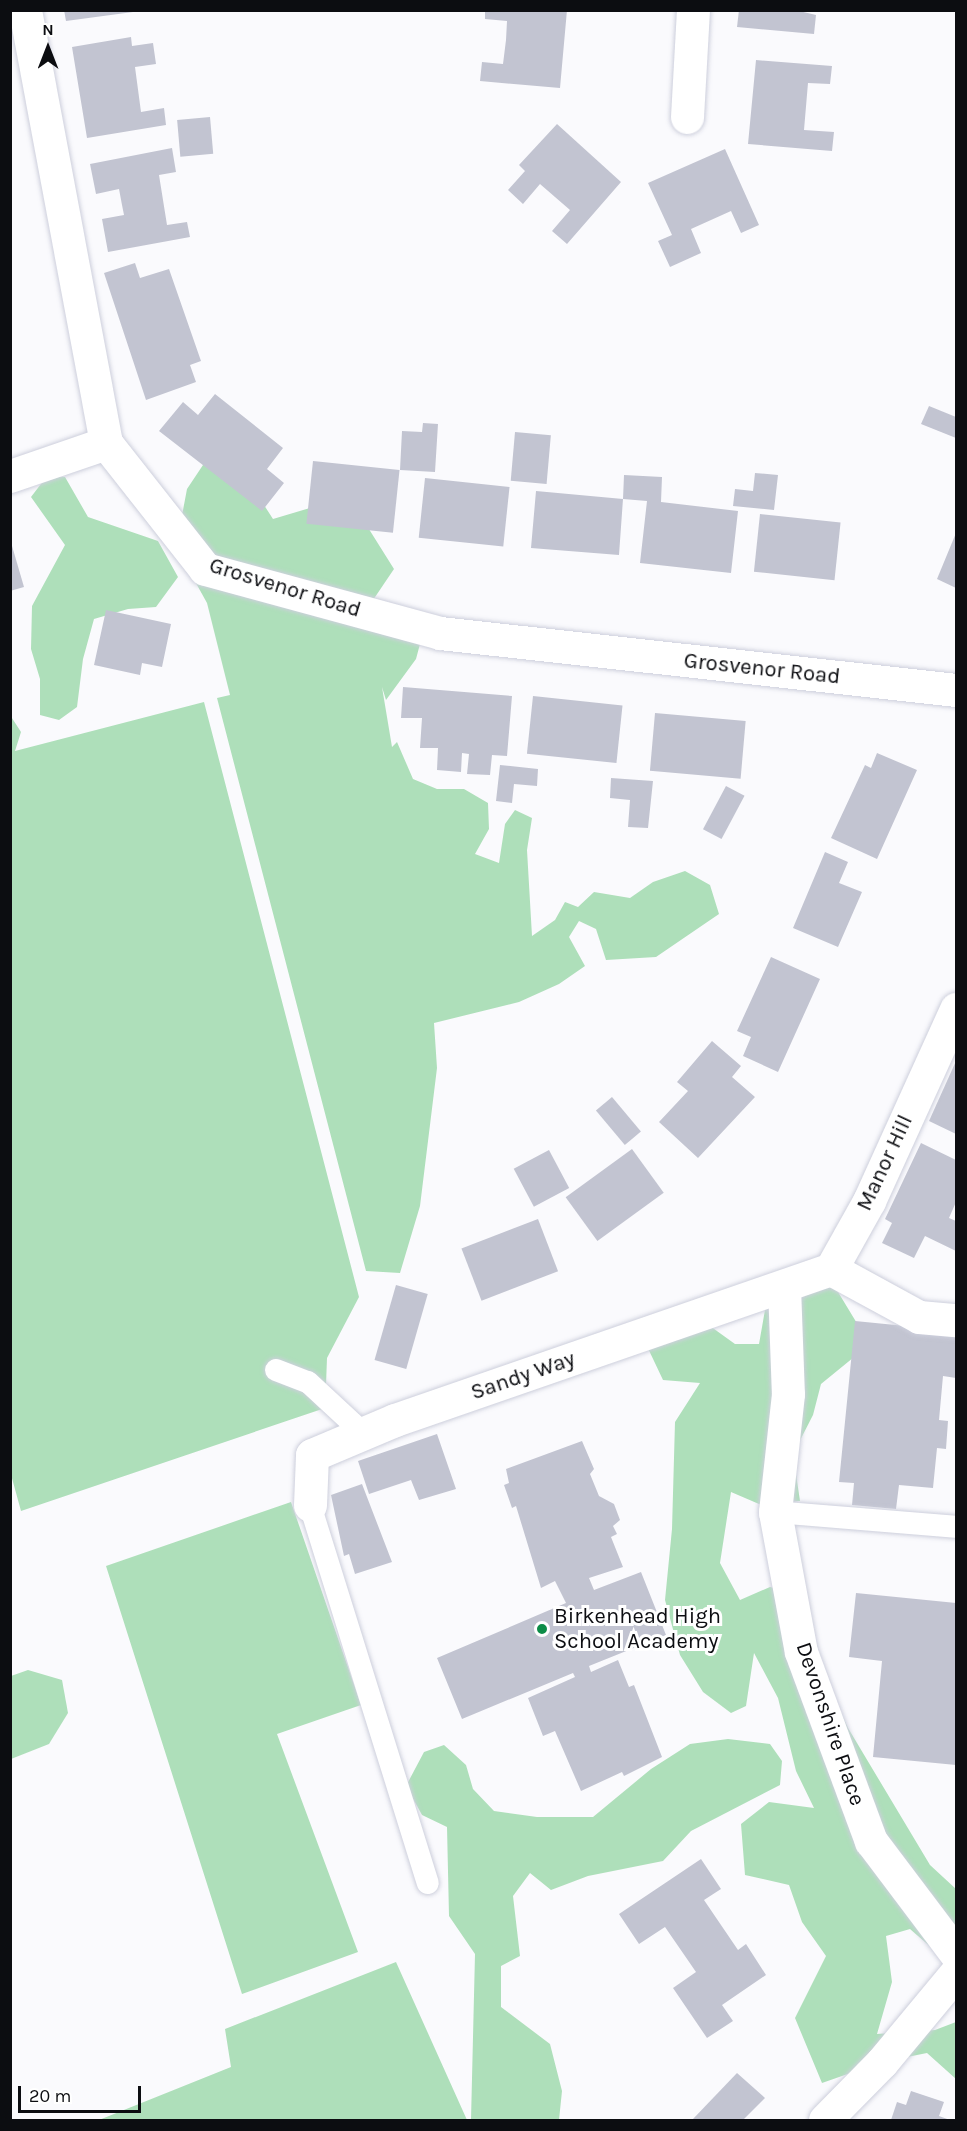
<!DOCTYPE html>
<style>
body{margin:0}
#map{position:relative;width:967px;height:2131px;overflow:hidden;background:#fafafd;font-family:Karla,sans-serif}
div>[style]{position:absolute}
.green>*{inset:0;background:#aedfba}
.building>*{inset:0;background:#c2c4d1;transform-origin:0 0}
.roads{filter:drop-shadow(0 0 2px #cdcfdc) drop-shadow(0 0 2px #cdcfdc)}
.service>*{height:22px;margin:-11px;padding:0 11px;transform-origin:11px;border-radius:11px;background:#fff}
.minor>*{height:33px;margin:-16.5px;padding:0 16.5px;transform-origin:16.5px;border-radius:16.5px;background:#fff}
.dots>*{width:16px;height:16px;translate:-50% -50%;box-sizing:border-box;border:3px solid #fff;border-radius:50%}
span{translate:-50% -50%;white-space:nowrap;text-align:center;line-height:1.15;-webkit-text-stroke:6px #fff;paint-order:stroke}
.street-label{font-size:22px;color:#0c0d11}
.poi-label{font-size:22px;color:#0c0d11}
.left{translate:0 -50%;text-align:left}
.frame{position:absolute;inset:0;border:12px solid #0c0d11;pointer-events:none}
.north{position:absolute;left:18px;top:18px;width:60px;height:60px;-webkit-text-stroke:4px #fff;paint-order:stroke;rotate:0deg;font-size:16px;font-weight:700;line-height:24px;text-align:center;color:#0c0d11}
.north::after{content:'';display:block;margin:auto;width:21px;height:27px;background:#0c0d11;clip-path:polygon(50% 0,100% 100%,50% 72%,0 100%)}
.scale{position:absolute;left:18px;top:2086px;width:123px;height:27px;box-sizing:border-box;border:3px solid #0c0d11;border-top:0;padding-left:8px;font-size:18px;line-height:21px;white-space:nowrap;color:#0c0d11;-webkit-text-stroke:4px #fff;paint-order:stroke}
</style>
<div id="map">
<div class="green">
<i style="clip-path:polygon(207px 459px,242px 471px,273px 519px,330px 502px,367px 526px,394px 569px,371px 603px,420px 644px,416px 659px,386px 700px,382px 687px,392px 747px,397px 742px,413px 779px,437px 789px,464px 789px,488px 803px,489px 829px,475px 854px,499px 863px,505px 824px,515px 810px,532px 818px,527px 850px,532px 936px,555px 920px,565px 902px,578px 907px,594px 892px,630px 898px,653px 882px,685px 871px,710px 885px,719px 914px,656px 957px,606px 960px,596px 929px,579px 921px,569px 937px,585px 966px,559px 984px,519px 1002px,434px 1023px,437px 1068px,420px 1206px,400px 1273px,366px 1271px,217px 698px,230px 695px,207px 603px,176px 547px,187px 489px)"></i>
<i style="clip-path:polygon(47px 476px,65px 477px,88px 517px,158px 541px,178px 577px,156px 607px,128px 609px,94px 619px,83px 659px,77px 707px,59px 720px,40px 715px,40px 679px,31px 649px,32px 606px,65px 545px,31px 497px)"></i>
<i style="clip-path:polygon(204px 702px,359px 1297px,327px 1358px,326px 1385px,331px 1406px,21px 1511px,10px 1471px,10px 715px,21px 732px,15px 751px)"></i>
<i style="clip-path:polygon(794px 1280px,835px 1287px,858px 1325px,859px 1353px,821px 1384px,813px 1415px,793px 1454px,800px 1501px,759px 1504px,731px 1492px,720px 1563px,740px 1600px,770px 1587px,800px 1594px,823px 1674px,848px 1728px,930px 1865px,956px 1889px,956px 1969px,910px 1929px,886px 1936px,892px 1982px,877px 2034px,935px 2030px,956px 2022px,956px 2079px,927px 2053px,882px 2062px,822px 2083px,795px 2018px,826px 1956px,802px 1922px,789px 1885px,745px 1875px,741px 1824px,769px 1802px,814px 1808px,796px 1771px,778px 1698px,754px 1653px,746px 1706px,731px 1713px,703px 1692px,680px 1655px,665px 1600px,672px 1529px,675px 1422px,700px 1383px,663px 1380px,645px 1342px,703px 1321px,735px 1344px,759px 1344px,765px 1310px)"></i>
<i style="clip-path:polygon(291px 1502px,361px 1705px,277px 1734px,358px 1952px,242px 1994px,106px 1566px)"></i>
<i style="clip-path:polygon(28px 1670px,62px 1680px,68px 1713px,49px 1744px,11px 1759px,11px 1676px)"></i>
<i style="clip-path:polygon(728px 1739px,770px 1744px,782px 1761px,780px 1785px,691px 1831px,663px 1861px,588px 1876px,551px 1890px,530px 1873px,513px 1896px,520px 1956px,501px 1966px,501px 2007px,550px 2044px,562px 2091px,559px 2120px,471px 2120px,475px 1954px,449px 1916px,447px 1827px,422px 1815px,406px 1786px,424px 1752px,444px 1745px,466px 1765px,473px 1789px,494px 1811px,537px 1817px,593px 1817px,651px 1769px,690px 1744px)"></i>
<i style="clip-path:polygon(396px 1962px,467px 2120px,99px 2120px,231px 2067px,225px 2029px)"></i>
</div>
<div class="building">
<i style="clip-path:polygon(64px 10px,133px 10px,133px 12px,66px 21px)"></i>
<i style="clip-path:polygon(485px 10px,567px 10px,560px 88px,480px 81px,482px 62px,503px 64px,506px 40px,507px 21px,485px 19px)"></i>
<i style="clip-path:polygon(739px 10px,795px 10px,816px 15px,814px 34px,737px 27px)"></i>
<i style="clip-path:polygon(131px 37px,132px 46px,153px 43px,156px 64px,135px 67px,141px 112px,164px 108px,166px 125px,87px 138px,72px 47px)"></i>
<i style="clip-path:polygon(756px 60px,832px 66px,830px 84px,808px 83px,804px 130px,834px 132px,832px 151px,748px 144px)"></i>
<i style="left:210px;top:117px;width:37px;height:33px;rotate:85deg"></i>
<i style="clip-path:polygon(557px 124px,621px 182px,567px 244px,552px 231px,570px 210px,540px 184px,523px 204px,508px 190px,525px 171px,519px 165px)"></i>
<i style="clip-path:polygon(172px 148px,176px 172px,159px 175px,167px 225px,187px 222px,190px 237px,108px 252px,102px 219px,124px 215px,122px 205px,119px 189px,96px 194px,90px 164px)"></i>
<i style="clip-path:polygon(725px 149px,759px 225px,741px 233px,731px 211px,691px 229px,701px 253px,670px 267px,658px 241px,672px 235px,648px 183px)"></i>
<i style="clip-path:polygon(135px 263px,140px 278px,169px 269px,201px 361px,190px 365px,196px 382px,146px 400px,104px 273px)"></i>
<i style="clip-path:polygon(215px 394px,283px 448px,267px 469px,284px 483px,262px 511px,159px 431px,183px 402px,198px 415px)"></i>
<i style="clip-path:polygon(929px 406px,956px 417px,956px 438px,921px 424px)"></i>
<i style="clip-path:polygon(423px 423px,438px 424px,435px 472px,400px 470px,402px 431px,422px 432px)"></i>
<i style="left:515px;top:432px;width:36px;height:49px;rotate:5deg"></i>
<i style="left:313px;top:461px;width:87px;height:63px;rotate:6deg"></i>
<i style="clip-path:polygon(755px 473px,778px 475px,774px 510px,733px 506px,735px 489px,753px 491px)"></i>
<i style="clip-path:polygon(624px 475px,662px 477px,661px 502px,738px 511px,731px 573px,640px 563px,647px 501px,623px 499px,619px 555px,531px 548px,536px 491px,623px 499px)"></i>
<i style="left:425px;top:478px;width:85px;height:60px;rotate:6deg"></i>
<i style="left:760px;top:514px;width:81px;height:58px;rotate:6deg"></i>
<i style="clip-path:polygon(956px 533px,956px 588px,937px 579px)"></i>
<i style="clip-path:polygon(10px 539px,24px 587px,10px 591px)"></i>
<i style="clip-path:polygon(106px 610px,171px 624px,162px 667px,142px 663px,140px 675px,94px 665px)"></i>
<i style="clip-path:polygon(403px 687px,512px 696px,507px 756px,492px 755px,490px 775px,467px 774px,469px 754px,462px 753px,461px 772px,437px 770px,438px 748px,420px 748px,422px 718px,401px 718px)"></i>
<i style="left:533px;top:696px;width:90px;height:58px;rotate:6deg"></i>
<i style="left:655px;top:713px;width:91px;height:58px;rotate:5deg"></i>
<i style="clip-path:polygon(877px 753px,917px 770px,877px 859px,831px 838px,865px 765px,871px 768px)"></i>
<i style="clip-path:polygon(500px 765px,538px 769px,537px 786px,514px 784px,512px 803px,496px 801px)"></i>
<i style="clip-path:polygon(611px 778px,653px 781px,648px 828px,628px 827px,630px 800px,610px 798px)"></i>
<i style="left:726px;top:786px;width:21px;height:49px;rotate:28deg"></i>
<i style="clip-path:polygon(825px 852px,848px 862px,839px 883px,862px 892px,838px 947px,793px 928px)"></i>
<i style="clip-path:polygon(771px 957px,820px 979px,778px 1072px,743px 1056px,751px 1037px,737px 1031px)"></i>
<i style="clip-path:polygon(712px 1041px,741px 1066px,732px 1077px,755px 1097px,698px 1158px,659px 1122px,688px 1091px,677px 1082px)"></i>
<i style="clip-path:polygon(956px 1061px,956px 1134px,929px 1121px)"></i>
<i style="left:612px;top:1097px;width:45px;height:21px;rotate:50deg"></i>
<i style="clip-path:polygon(921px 1143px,956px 1160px,956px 1202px,949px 1218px,956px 1221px,956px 1251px,925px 1236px,914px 1258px,882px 1243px,892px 1223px,885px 1219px)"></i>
<i style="left:632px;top:1149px;width:54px;height:82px;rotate:54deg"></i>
<i style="left:549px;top:1150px;width:43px;height:40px;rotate:62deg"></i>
<i style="left:538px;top:1219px;width:56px;height:82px;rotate:69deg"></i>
<i style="left:396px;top:1285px;width:33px;height:78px;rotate:16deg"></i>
<i style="clip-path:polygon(855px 1321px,956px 1331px,956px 1378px,943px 1376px,939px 1420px,948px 1421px,946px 1449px,937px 1448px,933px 1488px,899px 1485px,896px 1509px,852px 1505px,854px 1483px,839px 1482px)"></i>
<i style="clip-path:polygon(437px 1434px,456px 1489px,419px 1500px,411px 1480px,369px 1494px,358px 1461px)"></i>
<i style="clip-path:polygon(582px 1441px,594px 1469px,590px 1474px,599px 1496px,614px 1504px,620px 1520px,613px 1526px,617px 1534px,611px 1537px,623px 1567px,589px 1578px,594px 1590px,641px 1572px,666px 1635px,589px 1666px,591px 1672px,618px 1660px,629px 1687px,634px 1685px,662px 1757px,624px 1776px,622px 1772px,581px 1791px,555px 1731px,543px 1736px,528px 1698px,575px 1677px,573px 1673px,462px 1719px,437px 1658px,566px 1603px,555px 1581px,541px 1588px,516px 1506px,512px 1508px,504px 1485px,509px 1483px,506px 1469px)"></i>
<i style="clip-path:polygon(362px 1484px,392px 1562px,355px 1574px,349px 1554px,344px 1556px,331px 1495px)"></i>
<i style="clip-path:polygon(856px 1593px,956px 1603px,956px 1765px,873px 1757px,882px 1661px,849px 1657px)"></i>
<i style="clip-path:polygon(701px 1859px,721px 1889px,704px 1900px,738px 1950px,746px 1944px,766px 1975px,722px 2005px,733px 2021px,707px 2038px,673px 1988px,696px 1972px,665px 1927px,639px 1944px,619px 1914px)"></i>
<i style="clip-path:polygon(737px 2073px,765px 2098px,743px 2120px,692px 2120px)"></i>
<i style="clip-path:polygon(911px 2091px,944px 2102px,939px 2116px,950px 2120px,891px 2120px,897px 2102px,906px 2105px)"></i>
</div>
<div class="roads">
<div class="service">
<i style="left:276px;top:1370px;width:34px;rotate:21deg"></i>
<i style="left:308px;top:1382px;width:75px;rotate:42.8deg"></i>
<i style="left:310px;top:1505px;width:396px;rotate:72.7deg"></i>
<i style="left:775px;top:1512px;width:182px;rotate:4.7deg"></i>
</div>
<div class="minor">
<i style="left:25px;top:10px;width:441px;rotate:79.4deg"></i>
<i style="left:106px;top:443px;width:160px;rotate:51.8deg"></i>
<i style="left:205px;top:569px;width:244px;rotate:15.2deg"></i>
<i style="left:440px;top:633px;width:519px;rotate:6.3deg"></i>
<i style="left:687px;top:117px;width:107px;rotate:-86.8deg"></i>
<i style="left:10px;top:476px;width:102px;rotate:-19deg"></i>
<i style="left:831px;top:1269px;width:100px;rotate:28.6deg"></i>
<i style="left:919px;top:1317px;width:37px;rotate:5deg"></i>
<i style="left:784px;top:1287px;width:107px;rotate:87.9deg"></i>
<i style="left:788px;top:1394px;width:119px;rotate:96.3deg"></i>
<i style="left:775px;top:1512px;width:142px;rotate:79.5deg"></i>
<i style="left:801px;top:1652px;width:202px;rotate:69.7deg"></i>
<i style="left:871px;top:1841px;width:141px;rotate:53deg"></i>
<i style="left:310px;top:1505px;width:50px;rotate:-87.7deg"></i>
<i style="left:312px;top:1455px;width:90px;rotate:-22.9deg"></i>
<i style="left:395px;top:1420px;width:461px;rotate:-19.1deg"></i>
<i style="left:831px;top:1269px;width:78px;rotate:-60.8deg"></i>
<i style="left:869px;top:1201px;width:211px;rotate:-65.6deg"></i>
<i style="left:825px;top:2120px;width:81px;rotate:-45.5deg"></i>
<i style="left:882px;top:2062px;width:116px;rotate:-50.3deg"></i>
</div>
</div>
<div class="dots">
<i style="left:542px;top:1629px;background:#0d8c47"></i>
</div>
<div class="street-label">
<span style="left:285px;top:588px;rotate:17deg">Grosvenor Road</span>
<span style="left:762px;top:669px;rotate:6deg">Grosvenor Road</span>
<span style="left:885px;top:1163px;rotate:-65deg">Manor Hill</span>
<span style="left:523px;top:1376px;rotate:-19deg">Sandy Way</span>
<span style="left:830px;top:1724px;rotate:71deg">Devonshire Place</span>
</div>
<div class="poi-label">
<span class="left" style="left:554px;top:1629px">Birkenhead High<br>School Academy</span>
</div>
<div class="frame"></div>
<div class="north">N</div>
<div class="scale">20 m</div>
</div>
